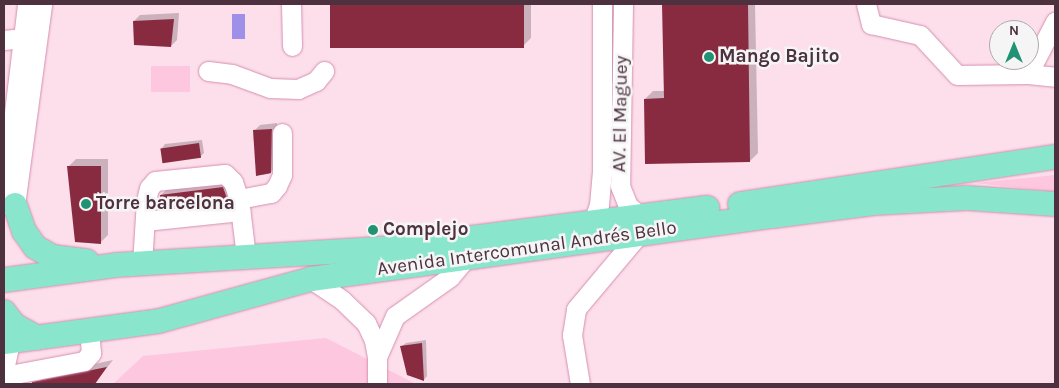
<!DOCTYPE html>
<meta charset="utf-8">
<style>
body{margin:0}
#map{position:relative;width:1059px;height:388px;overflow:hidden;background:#fddeeb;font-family:Karla,sans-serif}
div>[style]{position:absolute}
.green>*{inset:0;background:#fdc7df;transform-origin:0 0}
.water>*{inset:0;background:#9e90e8;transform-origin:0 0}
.shadow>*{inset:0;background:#0003}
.building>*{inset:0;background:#882b41;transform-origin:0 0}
.roads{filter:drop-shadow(0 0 1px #d58fb0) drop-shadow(0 0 1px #d58fb0)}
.minor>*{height:19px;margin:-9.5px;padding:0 9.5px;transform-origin:9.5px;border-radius:9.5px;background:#fff}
.major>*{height:24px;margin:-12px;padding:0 12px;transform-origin:12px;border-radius:12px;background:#89e6cd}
.dots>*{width:14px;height:14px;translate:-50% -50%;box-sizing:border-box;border:2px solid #f5f5f5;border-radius:50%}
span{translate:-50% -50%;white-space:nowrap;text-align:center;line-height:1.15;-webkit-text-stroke:5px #f5f5f5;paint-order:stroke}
.poi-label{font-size:19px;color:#4e313f;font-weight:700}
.left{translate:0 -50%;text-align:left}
.street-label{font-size:19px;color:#4e313f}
.frame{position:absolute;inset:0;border:5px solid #4e313f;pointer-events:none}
.north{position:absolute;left:989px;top:20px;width:50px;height:50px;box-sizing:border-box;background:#f5f5f5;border:1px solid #b2a7ac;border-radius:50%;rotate:0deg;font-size:14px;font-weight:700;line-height:20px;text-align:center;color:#4e313f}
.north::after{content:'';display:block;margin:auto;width:18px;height:22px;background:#219374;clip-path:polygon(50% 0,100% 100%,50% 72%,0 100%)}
</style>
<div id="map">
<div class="green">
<i style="left:151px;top:66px;width:39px;height:26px"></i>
<i style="clip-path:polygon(1055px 175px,1055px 192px,976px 183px)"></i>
<i style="clip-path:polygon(326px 338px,416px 384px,113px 384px,143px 356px)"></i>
</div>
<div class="water">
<i style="left:232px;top:14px;width:13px;height:25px"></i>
</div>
<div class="shadow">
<i style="clip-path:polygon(331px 4px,531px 4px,531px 38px,523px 46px,332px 47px)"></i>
<i style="clip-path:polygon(663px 4px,755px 4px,758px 153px,750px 161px,645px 99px,653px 91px,665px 91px)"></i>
<i style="clip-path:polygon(179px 13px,177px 40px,171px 46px,134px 21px,140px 15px)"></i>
<i style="clip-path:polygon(277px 123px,275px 168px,269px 174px,258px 175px,254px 131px,260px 125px)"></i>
<i style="clip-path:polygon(202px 140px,204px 153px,200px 157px,162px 148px,165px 144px)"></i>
<i style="clip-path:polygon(76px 159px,108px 159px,108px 235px,100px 243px,68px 167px)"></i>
<i style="clip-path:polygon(228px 182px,233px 194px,227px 200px,161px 195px,167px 189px)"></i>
<i style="clip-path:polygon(426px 340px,427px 376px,424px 380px,402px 346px,406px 343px)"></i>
<i style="clip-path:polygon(113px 360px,94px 384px,36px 384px,48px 374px)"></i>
</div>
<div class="building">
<i style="left:330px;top:4px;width:194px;height:44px"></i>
<i style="clip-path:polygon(662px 4px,748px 4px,750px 162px,645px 164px,644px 99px,664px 98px)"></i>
<i style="clip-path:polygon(174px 19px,171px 47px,134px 45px,133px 21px)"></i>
<i style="clip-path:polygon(272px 129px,271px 173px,256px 176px,253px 130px)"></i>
<i style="left:199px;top:143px;width:15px;height:39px;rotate:82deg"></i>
<i style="clip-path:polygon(67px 166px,101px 166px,101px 244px,75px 242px)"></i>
<i style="clip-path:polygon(223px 187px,228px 201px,161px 208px,160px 195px)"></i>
<i style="clip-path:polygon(422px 343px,424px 381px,407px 375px,400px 346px)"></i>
<i style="clip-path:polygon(107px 367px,95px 384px,32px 384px,32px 382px)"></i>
</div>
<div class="roads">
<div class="minor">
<i style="left:291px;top:4px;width:42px;rotate:88.6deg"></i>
<i style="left:623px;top:4px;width:182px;rotate:90.9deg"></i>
<i style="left:620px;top:186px;width:22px;rotate:68deg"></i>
<i style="left:628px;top:206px;width:16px;rotate:38deg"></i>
<i style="left:866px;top:4px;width:21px;rotate:76deg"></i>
<i style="left:871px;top:24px;width:50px;rotate:12.7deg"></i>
<i style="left:920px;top:35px;width:54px;rotate:47.2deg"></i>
<i style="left:957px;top:75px;width:71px;rotate:-0.8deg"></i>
<i style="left:1028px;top:74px;width:27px;rotate:6deg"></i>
<i style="left:4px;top:40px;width:30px;rotate:-6deg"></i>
<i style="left:208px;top:71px;width:24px;rotate:7deg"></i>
<i style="left:232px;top:74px;width:40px;rotate:20.2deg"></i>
<i style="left:270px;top:88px;width:28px;rotate:2deg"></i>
<i style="left:298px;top:89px;width:20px;rotate:-24deg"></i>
<i style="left:316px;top:81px;width:13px;rotate:-51deg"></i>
<i style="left:1028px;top:74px;width:59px;rotate:-62.6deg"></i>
<i style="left:4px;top:195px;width:192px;rotate:-83.1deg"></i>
<i style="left:239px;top:199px;width:33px;rotate:-11deg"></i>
<i style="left:271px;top:193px;width:9px;rotate:-49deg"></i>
<i style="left:277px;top:186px;width:12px;rotate:-66deg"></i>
<i style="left:282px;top:175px;width:42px;rotate:-90deg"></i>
<i style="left:4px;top:204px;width:11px;rotate:5deg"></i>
<i style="left:15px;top:205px;width:203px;rotate:-82.3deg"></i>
<i style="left:145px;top:221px;width:96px;rotate:-6deg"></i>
<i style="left:593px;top:222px;width:18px;rotate:-71deg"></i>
<i style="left:599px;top:205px;width:32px;rotate:-85deg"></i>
<i style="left:602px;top:173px;width:169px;rotate:-90deg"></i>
<i style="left:142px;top:264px;width:63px;rotate:-86.4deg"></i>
<i style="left:146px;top:201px;width:13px;rotate:-77deg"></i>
<i style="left:149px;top:188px;width:9px;rotate:-49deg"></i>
<i style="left:155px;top:181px;width:70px;rotate:-5.7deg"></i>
<i style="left:225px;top:174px;width:11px;rotate:45deg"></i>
<i style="left:233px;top:182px;width:18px;rotate:71deg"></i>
<i style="left:239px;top:199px;width:58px;rotate:83.1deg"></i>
<i style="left:311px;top:279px;width:37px;rotate:34deg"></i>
<i style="left:342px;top:300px;width:33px;rotate:44deg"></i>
<i style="left:366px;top:323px;width:19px;rotate:65deg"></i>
<i style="left:374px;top:340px;width:17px;rotate:80deg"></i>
<i style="left:4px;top:370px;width:30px;rotate:-78deg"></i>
<i style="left:4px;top:376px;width:81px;rotate:-10.6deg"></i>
<i style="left:84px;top:361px;width:11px;rotate:-49deg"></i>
<i style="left:91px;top:353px;width:21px;rotate:-95deg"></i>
<i style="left:377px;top:384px;width:27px;rotate:-90deg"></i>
<i style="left:377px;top:357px;width:45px;rotate:-66.3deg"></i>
<i style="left:395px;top:316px;width:67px;rotate:-35.3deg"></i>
<i style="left:450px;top:277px;width:25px;rotate:-50deg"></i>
<i style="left:580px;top:384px;width:50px;rotate:-99.3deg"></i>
<i style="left:572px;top:335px;width:26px;rotate:-81deg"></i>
<i style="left:576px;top:309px;width:98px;rotate:-50deg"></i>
</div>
<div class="major">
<i style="left:740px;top:204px;width:318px;rotate:-8.5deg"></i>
<i style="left:15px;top:205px;width:28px;rotate:71deg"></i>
<i style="left:24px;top:231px;width:19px;rotate:55deg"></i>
<i style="left:35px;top:247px;width:21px;rotate:29deg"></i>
<i style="left:53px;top:257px;width:34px;rotate:7deg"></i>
<i style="left:4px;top:280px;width:113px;rotate:-7.6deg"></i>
<i style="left:116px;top:265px;width:278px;rotate:-3.5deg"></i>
<i style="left:393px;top:248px;width:317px;rotate:-7.3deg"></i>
<i style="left:4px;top:312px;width:16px;rotate:52deg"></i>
<i style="left:14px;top:325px;width:26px;rotate:29deg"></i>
<i style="left:4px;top:342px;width:156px;rotate:-7.7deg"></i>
<i style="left:159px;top:321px;width:158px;rotate:-15.4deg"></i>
<i style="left:311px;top:279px;width:466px;rotate:-7.8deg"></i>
<i style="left:773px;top:216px;width:102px;rotate:-7.3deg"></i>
<i style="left:874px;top:203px;width:93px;rotate:-3.1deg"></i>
<i style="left:967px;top:198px;width:88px;rotate:3.9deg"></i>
</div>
</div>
<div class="dots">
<i style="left:709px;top:57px;background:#219374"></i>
<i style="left:86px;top:204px;background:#219374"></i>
<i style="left:373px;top:230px;background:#219374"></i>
</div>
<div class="poi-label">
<span class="left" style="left:719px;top:57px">Mango Bajito</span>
<span class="left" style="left:96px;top:204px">Torre barcelona</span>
<span class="left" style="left:383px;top:230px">Complejo</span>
</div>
<div class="street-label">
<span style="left:621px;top:114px;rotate:-89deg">AV. El Maguey</span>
<span style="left:527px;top:249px;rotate:-8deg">Avenida Intercomunal Andrés Bello</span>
</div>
<div class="frame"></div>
<div class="north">N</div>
</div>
